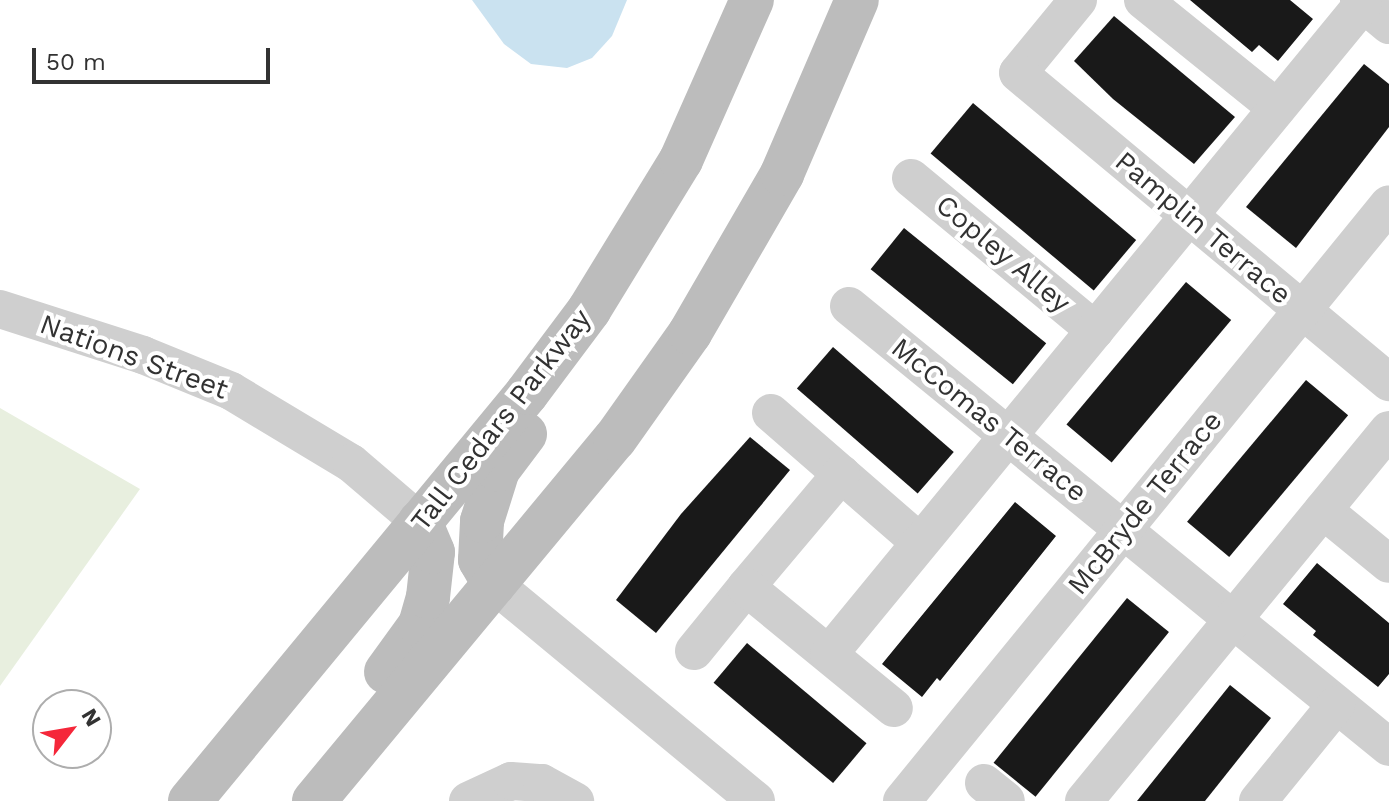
<!DOCTYPE html>
<style>
body{margin:0}
#map{position:relative;width:1389px;height:801px;overflow:hidden;background:#fff;font-family:"Work Sans",sans-serif}
div>[style]{position:absolute}
.green>*{inset:0;background:#e8efdf}
.water>*{inset:0;background:#cae2f0}
.building>*{inset:0;background:#191919;transform-origin:0 0}
.street>*{height:38px;margin:-19px;padding:0 19px;transform-origin:19px;border-radius:19px;background:#cfcfcf}
.secondary>*{height:44px;margin:-22px;padding:0 22px;transform-origin:22px;border-radius:22px;background:#bcbcbc}
span{translate:-50% -50%;white-space:nowrap;text-align:center;line-height:1.15;-webkit-text-stroke:8px #fff;paint-order:stroke}
.street-label{font-size:28px;color:#323232}
.north{position:absolute;left:32px;top:689px;width:80px;height:80px;box-sizing:border-box;background:#fff;border:2px solid #adadad;border-radius:50%;rotate:59deg;font-size:22px;font-weight:700;line-height:32px;text-align:center;color:#323232}
.north::after{content:'';display:block;margin:auto;width:28px;height:36px;background:#f5273a;clip-path:polygon(50% 0,100% 100%,50% 72%,0 100%)}
.scale{position:absolute;left:32px;top:48px;width:238px;height:36px;box-sizing:border-box;border:4px solid #323232;border-top:0;padding-left:10px;font-size:24px;line-height:28px;white-space:nowrap;color:#323232;-webkit-text-stroke:6px #fff;paint-order:stroke}
</style>
<div id="map">
<div class="green">
<i style="clip-path:polygon(0 408px,140px 489px,0 686px)"></i>
</div>
<div class="water">
<i style="clip-path:polygon(472px 0,627px 0,612px 36px,592px 58px,567px 68px,531px 64px,504px 44px)"></i>
</div>
<div class="building">
<i style="clip-path:polygon(1190px 0,1290px 0,1313px 19px,1278px 61px,1259px 45px,1252px 52px)"></i>
<i style="clip-path:polygon(1114px 16px,1235px 117px,1194px 164px,1113px 99px,1074px 61px)"></i>
<i style="clip-path:polygon(1364px 64px,1389px 84px,1389px 127px,1296px 248px,1246px 207px)"></i>
<i style="left:973px;top:103px;width:213px;height:66px;rotate:40deg"></i>
<i style="left:904px;top:228px;width:183px;height:53px;rotate:39deg"></i>
<i style="left:1186px;top:282px;width:59px;height:186px;rotate:40deg"></i>
<i style="left:833px;top:347px;width:160px;height:55px;rotate:41deg"></i>
<i style="left:1306px;top:380px;width:55px;height:185px;rotate:40deg"></i>
<i style="clip-path:polygon(750px 437px,790px 470px,656px 633px,616px 600px,681px 514px)"></i>
<i style="clip-path:polygon(1015px 502px,1056px 536px,940px 681px,937px 678px,922px 697px,882px 664px)"></i>
<i style="clip-path:polygon(1317px 563px,1389px 623px,1389px 674px,1378px 687px,1313px 635px,1316px 631px,1283px 604px)"></i>
<i style="left:1127px;top:598px;width:54px;height:212px;rotate:39deg"></i>
<i style="left:747px;top:643px;width:156px;height:52px;rotate:40deg"></i>
<i style="clip-path:polygon(1230px 685px,1271px 718px,1205px 801px,1137px 801px)"></i>
</div>
<div class="street">
<i style="left:1078px;top:0;width:94px;rotate:129.4deg"></i>
<i style="left:1018px;top:73px;width:483px;rotate:39.8deg"></i>
<i style="left:1143px;top:0;width:172px;rotate:38.9deg"></i>
<i style="left:1359px;top:0;width:39px;rotate:40deg"></i>
<i style="left:911px;top:178px;width:239px;rotate:39.6deg"></i>
<i style="left:849px;top:306px;width:697px;rotate:39.24deg"></i>
<i style="left:0;top:309px;width:150px;rotate:17.8deg"></i>
<i style="left:143px;top:355px;width:95px;rotate:22.2deg"></i>
<i style="left:231px;top:391px;width:140px;rotate:31deg"></i>
<i style="left:351px;top:463px;width:91px;rotate:40.5deg"></i>
<i style="left:771px;top:413px;width:195px;rotate:41deg"></i>
<i style="left:1323px;top:510px;width:85px;rotate:39.3deg"></i>
<i style="left:494px;top:584px;width:340px;rotate:39.6deg"></i>
<i style="left:746px;top:587px;width:148px;rotate:-49.9deg"></i>
<i style="left:694px;top:651px;width:82px;rotate:-50.9deg"></i>
<i style="left:746px;top:587px;width:191px;rotate:39.3deg"></i>
<i style="left:829px;top:654px;width:841px;rotate:-50.6deg"></i>
<i style="left:984px;top:783px;width:28px;rotate:39deg"></i>
<i style="left:468px;top:801px;width:47px;rotate:-24.9deg"></i>
<i style="left:511px;top:781px;width:31px;rotate:4deg"></i>
<i style="left:542px;top:783px;width:38px;rotate:29deg"></i>
<i style="left:902px;top:801px;width:770px;rotate:-50.79deg"></i>
<i style="left:1084px;top:801px;width:480px;rotate:-50.6deg"></i>
<i style="left:1258px;top:801px;width:124px;rotate:-50.9deg"></i>
</div>
<div class="secondary">
<i style="left:494px;top:584px;width:28px;rotate:-120deg"></i>
<i style="left:480px;top:560px;width:39px;rotate:-87deg"></i>
<i style="left:482px;top:521px;width:53px;rotate:-72.6deg"></i>
<i style="left:498px;top:470px;width:45px;rotate:-53.1deg"></i>
<i style="left:386px;top:672px;width:58px;rotate:-54.1deg"></i>
<i style="left:420px;top:625px;width:29px;rotate:-74deg"></i>
<i style="left:428px;top:597px;width:45px;rotate:-83.7deg"></i>
<i style="left:433px;top:552px;width:33px;rotate:-113deg"></i>
<i style="left:190px;top:801px;width:529px;rotate:-50.44deg"></i>
<i style="left:527px;top:393px;width:104px;rotate:-53.2deg"></i>
<i style="left:589px;top:310px;width:176px;rotate:-58.5deg"></i>
<i style="left:681px;top:160px;width:175px;rotate:-66.1deg"></i>
<i style="left:314px;top:801px;width:471px;rotate:-50.3deg"></i>
<i style="left:615px;top:439px;width:130px;rotate:-54.7deg"></i>
<i style="left:690px;top:333px;width:184px;rotate:-59.9deg"></i>
<i style="left:782px;top:174px;width:189px;rotate:-66.7deg"></i>
</div>
<div class="street-label">
<span style="left:1203px;top:228px;rotate:40deg">Pamplin Terrace</span>
<span style="left:1003px;top:254px;rotate:40deg">Copley Alley</span>
<span style="left:134px;top:357px;rotate:20deg">Nations Street</span>
<span style="left:501px;top:420px;rotate:-52deg">Tall Cedars Parkway</span>
<span style="left:989px;top:420px;rotate:39deg">McComas Terrace</span>
<span style="left:1145px;top:503px;rotate:-51deg">McBryde Terrace</span>
</div>
<div class="north">N</div>
<div class="scale">50 m</div>
</div>
